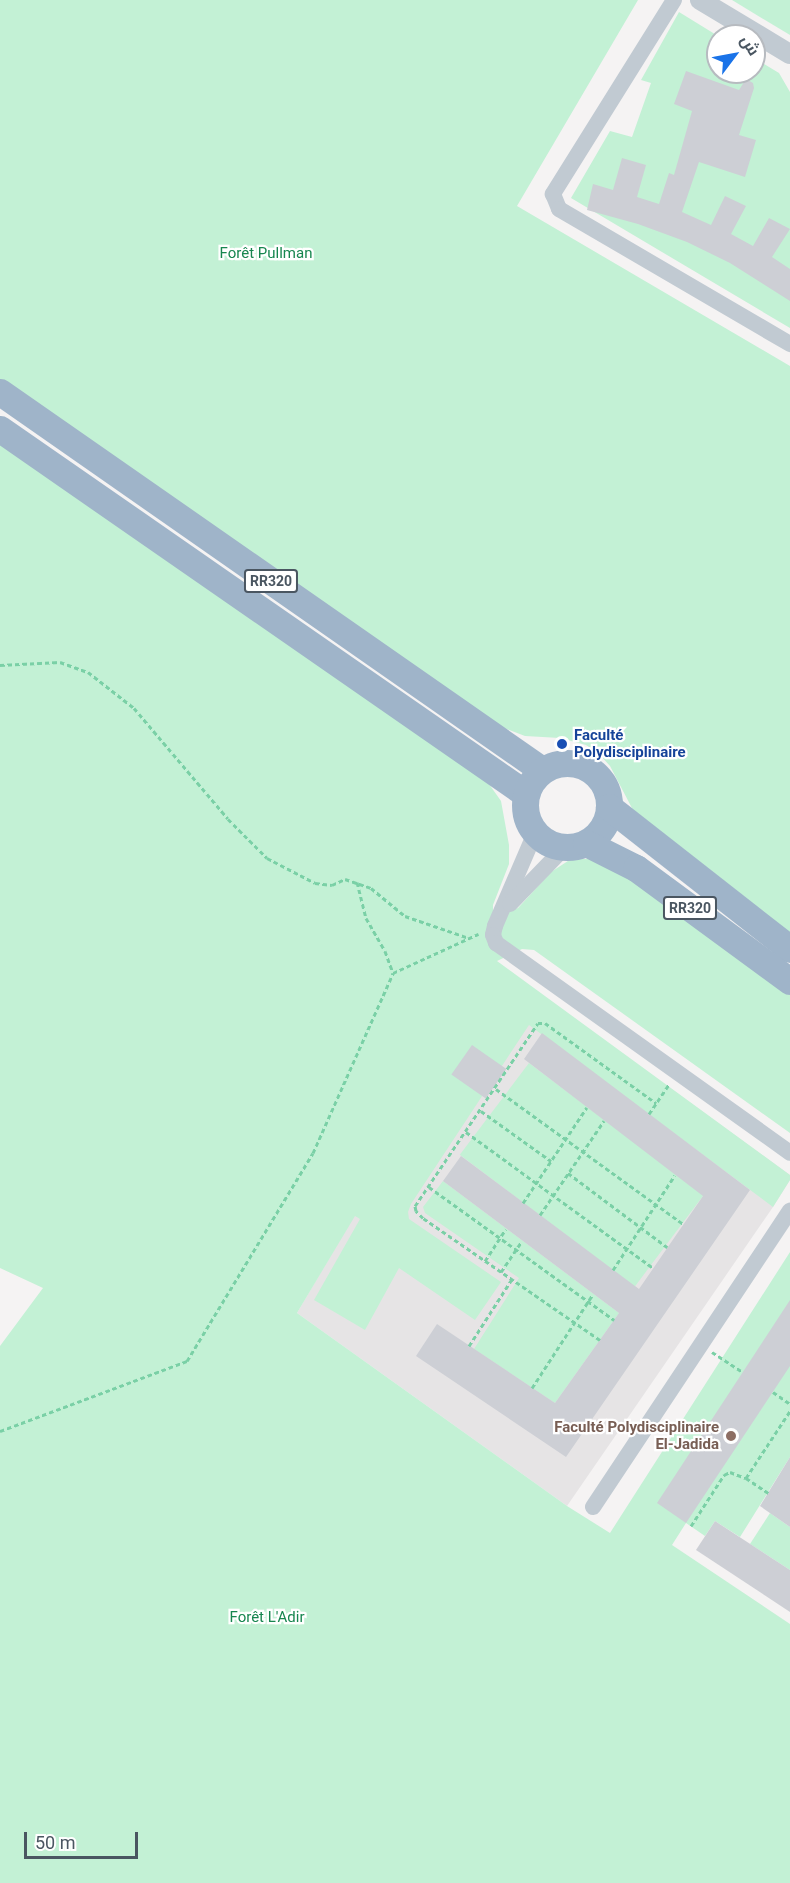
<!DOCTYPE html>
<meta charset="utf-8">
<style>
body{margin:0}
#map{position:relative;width:790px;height:1883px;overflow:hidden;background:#f5f3f3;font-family:Roboto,Cairo,sans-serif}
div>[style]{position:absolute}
.education>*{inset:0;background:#e6e4e5}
.green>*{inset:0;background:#c3f1d5;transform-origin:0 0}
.building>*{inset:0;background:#cdcfd5;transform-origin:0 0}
.path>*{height:3px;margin-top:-1.5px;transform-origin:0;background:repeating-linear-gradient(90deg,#7ad0a6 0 4.5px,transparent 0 7.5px)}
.minor>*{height:16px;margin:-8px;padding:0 8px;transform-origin:8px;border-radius:8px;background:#c1cad2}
.tertiary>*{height:20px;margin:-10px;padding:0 10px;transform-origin:10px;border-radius:10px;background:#c1cad2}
.trunk>*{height:27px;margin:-13.5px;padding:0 13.5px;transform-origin:13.5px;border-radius:13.5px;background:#9fb4c9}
.trunk>.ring{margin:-13.5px;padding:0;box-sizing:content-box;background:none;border:27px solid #9fb4c9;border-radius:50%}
.dots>*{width:16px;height:16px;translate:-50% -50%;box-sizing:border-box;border:3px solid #fff;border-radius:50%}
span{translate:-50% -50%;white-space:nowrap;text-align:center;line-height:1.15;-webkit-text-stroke:4.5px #fff;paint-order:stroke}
.shield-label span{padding:2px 4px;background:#fff;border:2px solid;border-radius:4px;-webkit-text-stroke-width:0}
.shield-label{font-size:14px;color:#4a5661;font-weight:700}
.park-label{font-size:15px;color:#17864f}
.transit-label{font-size:15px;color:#164399;font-weight:700}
.left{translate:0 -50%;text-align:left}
.education-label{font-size:15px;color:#785e54;font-weight:700}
.right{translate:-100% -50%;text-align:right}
.north{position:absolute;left:706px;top:24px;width:60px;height:60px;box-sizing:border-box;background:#fff;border:2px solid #b7bbc0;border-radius:50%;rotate:58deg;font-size:16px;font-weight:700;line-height:24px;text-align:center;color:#4a5661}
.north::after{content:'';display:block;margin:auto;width:21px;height:27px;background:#1a73e8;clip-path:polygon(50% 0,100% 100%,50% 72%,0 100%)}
.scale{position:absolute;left:24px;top:1832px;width:114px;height:27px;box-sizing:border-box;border:3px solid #4a5661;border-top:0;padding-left:8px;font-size:18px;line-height:21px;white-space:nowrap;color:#4a5661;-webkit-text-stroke:4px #fff;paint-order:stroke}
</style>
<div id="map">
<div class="education">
<i style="clip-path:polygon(496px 962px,790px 1175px,790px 1180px,773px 1207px,567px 1506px,297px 1313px,392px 1152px)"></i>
</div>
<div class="green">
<i style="clip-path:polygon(0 0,638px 0,517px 206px,790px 366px,790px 934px,634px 812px,610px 766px,599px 754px,586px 745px,560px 738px,525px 736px,504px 728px,0 379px)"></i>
<i style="clip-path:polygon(732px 0,790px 0,790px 35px,765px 20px)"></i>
<i style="clip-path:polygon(679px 12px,718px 36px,718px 72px,754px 72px,754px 58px,779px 73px,790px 92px,790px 328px,571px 198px,610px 131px,632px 137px,651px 83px,641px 80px)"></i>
<i style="clip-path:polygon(0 440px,489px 784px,501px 801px,509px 845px,509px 864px,493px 905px,493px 916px,518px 908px,551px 872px,571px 859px,593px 859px,617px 868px,790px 995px,790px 1133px,534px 950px,522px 949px,497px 961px,790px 1175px,790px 1180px,773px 1207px,529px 1025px,411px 1204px,408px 1212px,409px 1219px,501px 1282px,475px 1320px,399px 1268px,365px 1330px,314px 1300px,360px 1219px,355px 1216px,297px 1313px,567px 1506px,610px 1533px,790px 1252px,790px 1457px,740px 1537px,715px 1521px,705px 1536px,686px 1523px,672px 1545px,790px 1624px,790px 1883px,0 1883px,0 1346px,43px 1288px,0 1268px)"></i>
<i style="left:529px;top:1063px;width:219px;height:115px;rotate:37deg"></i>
<i style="clip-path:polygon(443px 1181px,619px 1313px,555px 1403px,474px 1349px,519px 1278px,425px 1213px,423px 1207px)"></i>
<i style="clip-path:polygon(770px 1513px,790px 1527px,790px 1570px,750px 1544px)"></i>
</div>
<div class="building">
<i style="clip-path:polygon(686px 71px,739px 90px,746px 79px,753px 83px,754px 88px,739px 135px,756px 140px,745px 177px,699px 162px,682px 212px,711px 225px,725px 196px,746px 206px,731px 234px,753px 246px,769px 218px,790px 229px,772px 257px,790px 269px,790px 301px,730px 263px,687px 242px,638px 224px,587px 210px,593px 184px,613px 190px,622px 158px,646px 165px,637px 197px,659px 204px,669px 173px,674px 175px,692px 111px,674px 104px)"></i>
<i style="clip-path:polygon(542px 1033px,750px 1190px,566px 1457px,416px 1356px,437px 1324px,555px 1403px,619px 1313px,443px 1181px,461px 1156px,639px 1289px,703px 1196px,524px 1059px)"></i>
<i style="left:472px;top:1045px;width:42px;height:36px;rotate:35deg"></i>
<i style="clip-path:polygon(790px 1300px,790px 1366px,686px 1523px,657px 1503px)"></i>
<i style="clip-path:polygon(790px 1457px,790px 1527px,760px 1506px)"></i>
<i style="clip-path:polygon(715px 1521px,790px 1570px,790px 1612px,696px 1550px)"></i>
</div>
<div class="path">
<i style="left:0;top:665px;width:60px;rotate:-2.9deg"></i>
<i style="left:60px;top:662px;width:30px;rotate:20deg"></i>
<i style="left:88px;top:672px;width:58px;rotate:38deg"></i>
<i style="left:134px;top:708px;width:145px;rotate:49.7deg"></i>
<i style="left:228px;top:819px;width:55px;rotate:45deg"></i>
<i style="left:267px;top:858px;width:54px;rotate:27.5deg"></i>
<i style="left:315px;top:883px;width:17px;rotate:7deg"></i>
<i style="left:332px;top:885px;width:14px;rotate:-25deg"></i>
<i style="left:345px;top:879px;width:28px;rotate:19deg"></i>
<i style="left:371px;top:888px;width:44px;rotate:39.5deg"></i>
<i style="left:405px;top:916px;width:68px;rotate:19deg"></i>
<i style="left:357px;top:882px;width:37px;rotate:76deg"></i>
<i style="left:366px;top:918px;width:38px;rotate:60deg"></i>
<i style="left:385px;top:951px;width:23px;rotate:70deg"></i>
<i style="left:496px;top:1089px;width:231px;rotate:35.8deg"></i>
<i style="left:481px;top:1111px;width:86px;rotate:35.5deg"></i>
<i style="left:649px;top:1114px;width:36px;rotate:-56deg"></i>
<i style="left:466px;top:1132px;width:231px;rotate:36deg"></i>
<i style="left:568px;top:1173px;width:124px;rotate:36.8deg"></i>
<i style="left:429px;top:1187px;width:228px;rotate:35.7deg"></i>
<i style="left:523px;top:1203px;width:115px;rotate:-56.3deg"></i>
<i style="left:540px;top:1215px;width:114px;rotate:-55.8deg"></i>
<i style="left:485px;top:1261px;width:38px;rotate:-57deg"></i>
<i style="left:613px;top:1270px;width:113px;rotate:-56.9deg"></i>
<i style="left:501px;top:1272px;width:37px;rotate:-56deg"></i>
<i style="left:600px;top:1340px;width:215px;rotate:-145.4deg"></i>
<i style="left:423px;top:1218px;width:10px;rotate:-135deg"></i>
<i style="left:416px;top:1211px;width:5px;rotate:-101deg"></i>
<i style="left:415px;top:1206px;width:220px;rotate:-56.1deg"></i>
<i style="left:538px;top:1023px;width:7px"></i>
<i style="left:545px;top:1023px;width:137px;rotate:35.8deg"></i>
<i style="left:469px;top:1346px;width:80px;rotate:-57.3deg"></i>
<i style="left:712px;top:1352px;width:37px;rotate:33deg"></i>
<i style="left:532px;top:1388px;width:112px;rotate:-57deg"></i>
<i style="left:773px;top:1392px;width:21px;rotate:35deg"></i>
<i style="left:0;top:1431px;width:200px;rotate:-20.5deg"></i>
<i style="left:187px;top:1361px;width:243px;rotate:-58.8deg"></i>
<i style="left:313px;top:1153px;width:197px;rotate:-66deg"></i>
<i style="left:393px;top:973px;width:94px;rotate:-24.6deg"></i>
<i style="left:746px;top:1478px;width:27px;rotate:34deg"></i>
<i style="left:691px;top:1526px;width:61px;rotate:-57.1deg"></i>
<i style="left:724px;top:1475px;width:7px;rotate:-27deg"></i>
<i style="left:730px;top:1472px;width:17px;rotate:21deg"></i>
<i style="left:746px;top:1478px;width:80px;rotate:-56.7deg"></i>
</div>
<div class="minor">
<i style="left:674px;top:0;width:229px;rotate:122deg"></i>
<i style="left:553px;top:194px;width:16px;rotate:68deg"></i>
<i style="left:559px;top:209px;width:268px;rotate:30.3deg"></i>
<i style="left:535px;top:833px;width:101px;rotate:113.3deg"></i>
<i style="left:495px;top:926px;width:9px;rotate:103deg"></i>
<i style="left:493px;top:935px;width:9px;rotate:69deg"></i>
<i style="left:496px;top:943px;width:361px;rotate:35.5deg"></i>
<i style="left:510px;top:904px;width:79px;rotate:-46deg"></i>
<i style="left:593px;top:1507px;width:356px;rotate:-56.4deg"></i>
</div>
<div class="tertiary">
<i style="left:700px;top:0;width:105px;rotate:31deg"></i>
</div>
<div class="trunk">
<i style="left:0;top:392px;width:661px;rotate:34.89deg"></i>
<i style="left:0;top:429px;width:640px;rotate:34.76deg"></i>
<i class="ring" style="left:525px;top:763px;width:57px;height:57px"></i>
<i style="left:609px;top:807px;width:230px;rotate:38.1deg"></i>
<i style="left:586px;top:843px;width:56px;rotate:26.6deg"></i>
<i style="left:636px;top:868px;width:191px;rotate:36.3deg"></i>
</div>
<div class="dots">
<i style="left:562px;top:744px;background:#1a4fb4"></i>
<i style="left:731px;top:1436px;background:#8d6e63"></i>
</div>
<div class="shield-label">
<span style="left:271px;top:581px">RR320</span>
<span style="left:690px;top:908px">RR320</span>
</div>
<div class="park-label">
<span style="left:266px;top:254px">Forêt Pullman</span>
<span style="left:267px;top:1618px">Forêt L'Adir</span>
</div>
<div class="transit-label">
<span class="left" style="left:574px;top:744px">Faculté<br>Polydisciplinaire</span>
</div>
<div class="education-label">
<span class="right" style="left:719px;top:1436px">Faculté Polydisciplinaire<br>El-Jadida</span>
</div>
<div class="north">ش</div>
<div class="scale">50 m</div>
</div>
